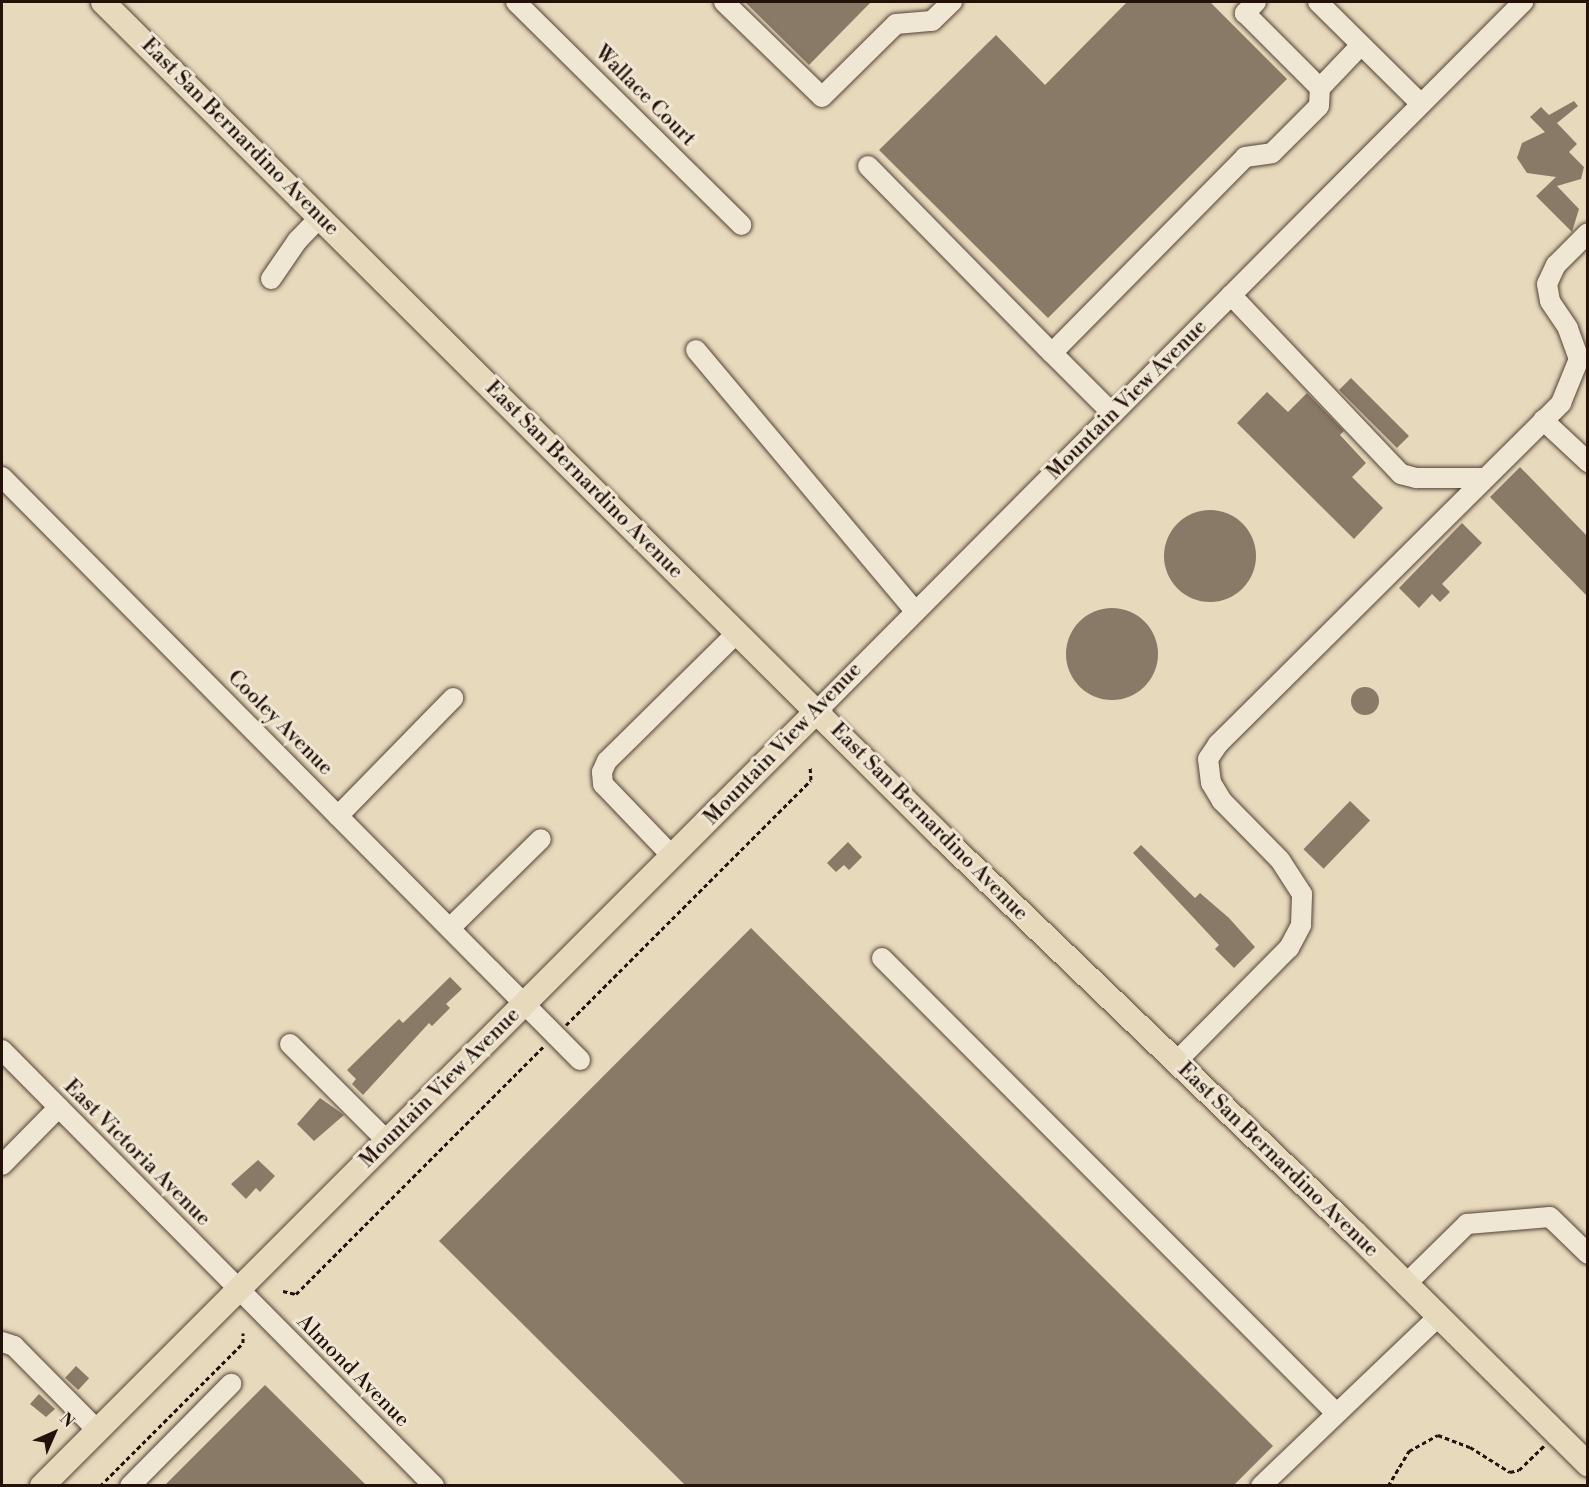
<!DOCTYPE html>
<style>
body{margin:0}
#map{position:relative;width:1589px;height:1487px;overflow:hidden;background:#e7d9bc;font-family:"Libre Bodoni",serif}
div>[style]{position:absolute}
.building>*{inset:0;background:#897967;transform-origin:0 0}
.round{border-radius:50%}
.path>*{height:3px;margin-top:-1.5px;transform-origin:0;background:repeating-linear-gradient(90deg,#23110a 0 4.5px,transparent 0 7.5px)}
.roads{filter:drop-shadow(0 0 2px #544336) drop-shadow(0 0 2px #544336)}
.minor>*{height:20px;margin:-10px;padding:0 10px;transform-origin:10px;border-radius:10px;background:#efe6d3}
.major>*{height:24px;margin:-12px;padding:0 12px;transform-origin:12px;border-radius:12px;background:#e7d9bc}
span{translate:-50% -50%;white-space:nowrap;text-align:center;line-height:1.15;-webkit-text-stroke:6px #efe6d3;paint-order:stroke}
.street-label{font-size:21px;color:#23110a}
.frame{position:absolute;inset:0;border:3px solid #23110a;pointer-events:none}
.north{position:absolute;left:24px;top:1403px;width:60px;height:60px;-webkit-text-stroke:4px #efe6d3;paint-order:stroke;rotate:45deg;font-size:16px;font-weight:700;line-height:24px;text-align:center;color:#23110a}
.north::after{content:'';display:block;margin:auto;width:21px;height:27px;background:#23110a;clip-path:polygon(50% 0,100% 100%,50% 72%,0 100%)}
</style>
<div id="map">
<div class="building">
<i style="clip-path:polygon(745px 2px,871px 2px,809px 65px)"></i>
<i style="clip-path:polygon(1127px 2px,1210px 2px,1287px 79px,1048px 318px,879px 150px,996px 35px,1045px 85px)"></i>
<i style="clip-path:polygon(1574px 101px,1578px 106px,1557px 123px,1577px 144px,1569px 152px,1584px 167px,1581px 179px,1557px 186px,1579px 209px,1572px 232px,1536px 196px,1556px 177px,1527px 173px,1517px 158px,1522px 143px,1545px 132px,1530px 117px,1541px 107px,1549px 115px)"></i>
<i style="left:1351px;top:378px;width:82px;height:17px;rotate:45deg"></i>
<i style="clip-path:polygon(1267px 392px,1288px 412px,1307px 393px,1344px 431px,1340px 435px,1366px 463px,1352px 477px,1383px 508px,1354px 539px,1237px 423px)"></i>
<i style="clip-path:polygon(1520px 467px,1587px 536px,1587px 596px,1490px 497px)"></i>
<i class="round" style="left:1164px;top:510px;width:92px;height:92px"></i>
<i style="clip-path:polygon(1462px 523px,1482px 543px,1442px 584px,1450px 592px,1440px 602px,1432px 594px,1419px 608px,1399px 588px)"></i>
<i class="round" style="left:1066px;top:608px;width:92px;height:92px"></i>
<i class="round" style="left:1351px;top:687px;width:28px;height:28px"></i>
<i style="left:1350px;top:801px;width:28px;height:67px;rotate:44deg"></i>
<i style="clip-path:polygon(848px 842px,862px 857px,849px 870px,844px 865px,836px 872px,827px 863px)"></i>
<i style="clip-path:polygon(1141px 845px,1195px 898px,1200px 893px,1229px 918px,1255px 947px,1234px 968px,1215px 949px,1219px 945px,1133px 853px)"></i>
<i style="clip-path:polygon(751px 928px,1273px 1446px,1234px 1485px,685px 1485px,439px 1241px)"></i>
<i style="clip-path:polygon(450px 977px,462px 989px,446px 1004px,450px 1008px,432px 1026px,429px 1023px,363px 1095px,352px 1084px,356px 1079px,347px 1070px,399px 1019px,403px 1023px)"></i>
<i style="clip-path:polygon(320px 1098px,344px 1115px,314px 1141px,297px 1124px)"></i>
<i style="clip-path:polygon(258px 1160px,275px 1176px,260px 1192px,256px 1188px,246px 1199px,231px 1184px)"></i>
<i style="left:76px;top:1366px;width:18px;height:16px;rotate:43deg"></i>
<i style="clip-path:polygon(265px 1385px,366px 1485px,165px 1485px)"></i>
<i style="clip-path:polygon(39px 1394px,55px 1409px,46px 1417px,30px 1404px)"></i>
</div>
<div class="path">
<i style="left:566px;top:1025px;width:346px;rotate:-45deg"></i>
<i style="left:811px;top:780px;width:13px;rotate:-94deg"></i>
<i style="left:283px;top:1291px;width:13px;rotate:13deg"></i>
<i style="left:296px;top:1294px;width:351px;rotate:-45deg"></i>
<i style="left:100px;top:1486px;width:202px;rotate:-45deg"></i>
<i style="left:243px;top:1343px;width:10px;rotate:-90deg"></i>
<i style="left:1388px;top:1486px;width:41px;rotate:-59deg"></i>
<i style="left:1409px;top:1451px;width:33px;rotate:-29deg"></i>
<i style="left:1438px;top:1435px;width:34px;rotate:21deg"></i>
<i style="left:1470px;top:1447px;width:47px;rotate:32deg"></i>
<i style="left:1510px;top:1472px;width:9px;rotate:-13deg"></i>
<i style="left:1519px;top:1470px;width:35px;rotate:-44deg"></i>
</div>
<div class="roads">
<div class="minor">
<i style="left:516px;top:2px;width:317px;rotate:44.7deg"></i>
<i style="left:724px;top:2px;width:136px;rotate:44.1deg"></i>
<i style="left:822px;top:97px;width:104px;rotate:-44.6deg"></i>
<i style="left:896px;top:24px;width:36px;rotate:-5deg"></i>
<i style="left:932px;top:21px;width:28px;rotate:-44deg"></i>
<i style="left:1256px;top:2px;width:16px;rotate:135deg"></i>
<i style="left:1245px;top:13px;width:106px;rotate:45deg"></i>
<i style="left:1320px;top:88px;width:59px;rotate:-46.4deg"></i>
<i style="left:1318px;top:2px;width:145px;rotate:44.7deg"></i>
<i style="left:868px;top:166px;width:262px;rotate:45.5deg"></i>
<i style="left:271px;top:279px;width:46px;rotate:-55.6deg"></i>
<i style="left:297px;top:241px;width:33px;rotate:-46deg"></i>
<i style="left:1231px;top:295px;width:247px;rotate:46.5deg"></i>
<i style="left:1401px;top:474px;width:16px;rotate:15deg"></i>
<i style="left:1416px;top:478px;width:69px"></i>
<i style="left:696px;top:350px;width:341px;rotate:50deg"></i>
<i style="left:1113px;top:414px;width:86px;rotate:-135deg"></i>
<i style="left:1052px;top:353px;width:275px;rotate:-45.4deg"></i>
<i style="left:1245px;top:157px;width:27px;rotate:-8deg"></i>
<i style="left:1272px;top:153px;width:66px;rotate:-45deg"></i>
<i style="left:1319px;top:106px;width:18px;rotate:-87deg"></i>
<i style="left:1543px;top:420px;width:62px;rotate:43deg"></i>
<i style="left:2px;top:477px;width:821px;rotate:45.25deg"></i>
<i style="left:817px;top:711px;width:1001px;rotate:-45.12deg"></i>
<i style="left:338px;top:816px;width:165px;rotate:-45.7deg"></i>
<i style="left:673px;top:857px;width:101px;rotate:-133.8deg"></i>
<i style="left:603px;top:784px;width:12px;rotate:-95deg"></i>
<i style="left:602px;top:772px;width:12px;rotate:-66deg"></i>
<i style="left:607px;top:761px;width:182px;rotate:-44.6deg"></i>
<i style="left:450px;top:928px;width:127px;rotate:-44.4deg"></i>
<i style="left:882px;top:958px;width:643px;rotate:45.06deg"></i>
<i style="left:290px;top:1044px;width:137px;rotate:45deg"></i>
<i style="left:2px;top:1050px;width:614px;rotate:45.26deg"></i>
<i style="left:1176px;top:1062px;width:161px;rotate:-45.3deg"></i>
<i style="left:1289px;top:948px;width:26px;rotate:-62deg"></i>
<i style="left:1301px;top:925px;width:31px;rotate:-88deg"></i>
<i style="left:1302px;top:894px;width:40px;rotate:-122.9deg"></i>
<i style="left:1280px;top:860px;width:83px;rotate:-134.5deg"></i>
<i style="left:1222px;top:801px;width:21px;rotate:-121deg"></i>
<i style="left:1211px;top:783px;width:24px;rotate:-97deg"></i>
<i style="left:1208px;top:759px;width:18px;rotate:-56deg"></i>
<i style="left:1218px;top:744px;width:484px;rotate:-44.8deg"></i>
<i style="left:1561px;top:403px;width:48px;rotate:-67.8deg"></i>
<i style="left:1579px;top:359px;width:33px;rotate:-110deg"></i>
<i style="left:1568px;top:328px;width:32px;rotate:-124deg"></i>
<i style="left:1550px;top:301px;width:17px;rotate:-100deg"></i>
<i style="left:1547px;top:284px;width:21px;rotate:-65deg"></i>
<i style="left:1556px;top:265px;width:45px;rotate:-45deg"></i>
<i style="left:2px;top:1165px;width:81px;rotate:-45.5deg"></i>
<i style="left:1406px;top:1284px;width:86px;rotate:-44.5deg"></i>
<i style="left:1467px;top:1224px;width:83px;rotate:-4.8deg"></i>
<i style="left:1550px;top:1217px;width:53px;rotate:44.2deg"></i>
<i style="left:2px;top:1342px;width:13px;rotate:18deg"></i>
<i style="left:14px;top:1346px;width:118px;rotate:45.3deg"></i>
<i style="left:130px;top:1486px;width:144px;rotate:-45.3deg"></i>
<i style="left:1261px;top:1486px;width:246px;rotate:-43.7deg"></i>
</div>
<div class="major">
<i style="left:103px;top:2px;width:1185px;rotate:44.86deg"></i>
<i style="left:943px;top:838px;width:569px;rotate:43.79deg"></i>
<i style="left:1354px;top:1232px;width:330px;rotate:44.8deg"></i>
<i style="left:42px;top:1486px;width:1096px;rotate:-45deg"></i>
</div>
</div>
<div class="street-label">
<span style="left:645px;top:96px;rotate:45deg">Wallace Court</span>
<span style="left:240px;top:137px;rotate:45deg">East San Bernardino Avenue</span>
<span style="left:1127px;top:400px;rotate:-45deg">Mountain View Avenue</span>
<span style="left:584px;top:480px;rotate:45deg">East San Bernardino Avenue</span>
<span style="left:280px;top:723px;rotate:45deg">Cooley Avenue</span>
<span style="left:783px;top:744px;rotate:-46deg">Mountain View Avenue</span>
<span style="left:929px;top:822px;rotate:45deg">East San Bernardino Avenue</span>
<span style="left:440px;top:1088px;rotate:-45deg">Mountain View Avenue</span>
<span style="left:137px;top:1153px;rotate:45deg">East Victoria Avenue</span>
<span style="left:1278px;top:1160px;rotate:44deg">East San Bernardino Avenue</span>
<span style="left:353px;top:1371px;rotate:45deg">Almond Avenue</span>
</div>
<div class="frame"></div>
<div class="north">N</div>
</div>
